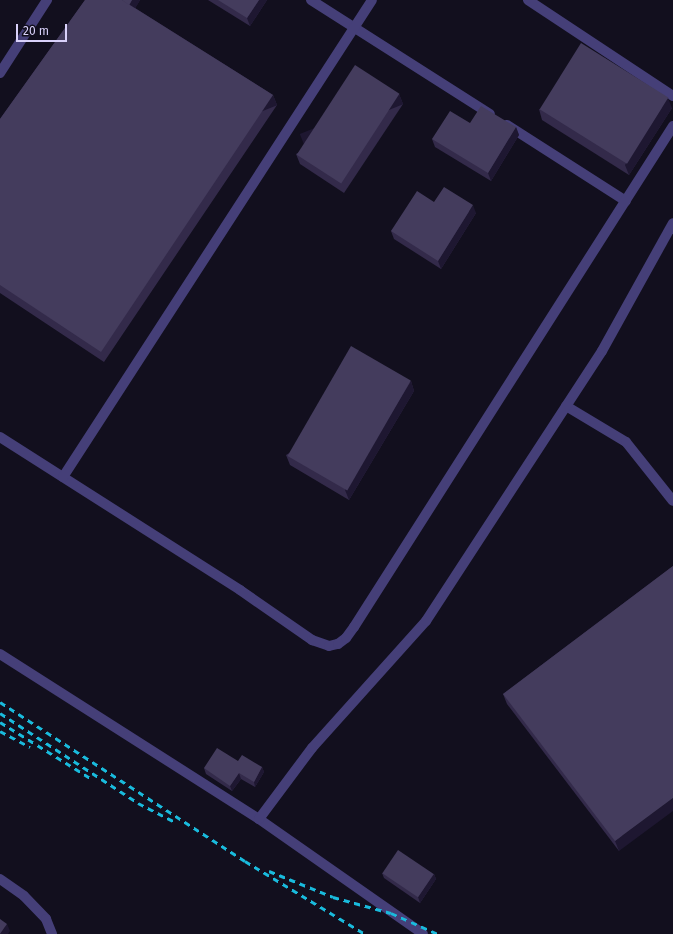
<!DOCTYPE html>
<style>
body{margin:0}
#map{position:relative;width:673px;height:934px;overflow:hidden;background:#120f1e;font-family:"Fira Sans",sans-serif}
div>[style]{position:absolute}
.minor>*{height:10px;margin:-5px;padding:0 5px;transform-origin:5px;border-radius:5px;background:#453f78}
.rail>*{height:3px;margin-top:-1.5px;transform-origin:0;background:repeating-linear-gradient(90deg,#19bbdd 0 6px,transparent 0 11px)}
.wall>*{inset:0;background:#332a4a}
.shaded-wall>*{inset:0;background:#1e1731;transform-origin:0 0}
.building>*{inset:0;background:#443c5d;transform-origin:0 0}
span{translate:-50% -50%;white-space:nowrap;text-align:center;line-height:1.15;-webkit-text-stroke:3.5px #120f1e;paint-order:stroke}
.scale{position:absolute;left:16px;top:24px;width:51px;height:18px;box-sizing:border-box;border:2px solid #d9d1fa;border-top:0;padding-left:5px;font-size:12px;line-height:14px;white-space:nowrap;color:#d9d1fa;-webkit-text-stroke:3px #120f1e;paint-order:stroke}
</style>
<div id="map">
<div class="minor">
<i style="left:311px;top:0;width:212px;rotate:32.5deg"></i>
<i style="left:528px;top:0;width:174px;rotate:33.5deg"></i>
<i style="left:0;top:73px;width:87px;rotate:-57.2deg"></i>
<i style="left:507px;top:125px;width:141px;rotate:32.6deg"></i>
<i style="left:566px;top:406px;width:70px;rotate:31deg"></i>
<i style="left:626px;top:442px;width:75px;rotate:51.5deg"></i>
<i style="left:0;top:437px;width:285px;rotate:32.5deg"></i>
<i style="left:240px;top:590px;width:88px;rotate:34.8deg"></i>
<i style="left:312px;top:640px;width:18px;rotate:19deg"></i>
<i style="left:329px;top:646px;width:9px;rotate:-13deg"></i>
<i style="left:338px;top:644px;width:10px;rotate:-37deg"></i>
<i style="left:346px;top:638px;width:14px;rotate:-54deg"></i>
<i style="left:354px;top:627px;width:594px;rotate:-57.51deg"></i>
<i style="left:63px;top:477px;width:568px;rotate:-57.06deg"></i>
<i style="left:0;top:654px;width:307px;rotate:32.5deg"></i>
<i style="left:259px;top:819px;width:200px;rotate:35deg"></i>
<i style="left:259px;top:819px;width:89px;rotate:-53.3deg"></i>
<i style="left:312px;top:748px;width:171px;rotate:-48.1deg"></i>
<i style="left:426px;top:621px;width:322px;rotate:-56.9deg"></i>
<i style="left:602px;top:351px;width:146px;rotate:-61deg"></i>
<i style="left:0;top:879px;width:29px;rotate:35deg"></i>
<i style="left:24px;top:896px;width:32px;rotate:46deg"></i>
<i style="left:46px;top:919px;width:16px;rotate:68deg"></i>
</div>
<div class="rail">
<i style="left:0;top:702px;width:292px;rotate:33deg"></i>
<i style="left:245px;top:861px;width:140px;rotate:31.3deg"></i>
<i style="left:0;top:713px;width:165px;rotate:33.1deg"></i>
<i style="left:138px;top:803px;width:42px;rotate:27.2deg"></i>
<i style="left:0;top:722px;width:108px;rotate:31.8deg"></i>
<i style="left:0;top:731px;width:34px;rotate:28deg"></i>
<i style="left:269px;top:871px;width:69px;rotate:22.1deg"></i>
<i style="left:333px;top:897px;width:60px;rotate:15.4deg"></i>
<i style="left:391px;top:913px;width:51px;rotate:24.1deg"></i>
</div>
<div class="wall">
<i style="clip-path:polygon(85px 0,140px 0,135px 8px,273px 95px,277px 105px,104px 362px,0 293px,0 119px)"></i>
<i style="clip-path:polygon(208px 0,267px 0,250px 26px)"></i>
<i style="clip-path:polygon(399px 94px,403px 104px,344px 193px,300px 164px,296px 154px)"></i>
<i style="clip-path:polygon(672px 108px,629px 175px,542px 120px,539px 109px)"></i>
<i style="clip-path:polygon(470px 123px,516px 127px,519px 135px,491px 181px,435px 147px,432px 139px)"></i>
<i style="clip-path:polygon(434px 202px,476px 213px,441px 269px,394px 239px,391px 231px)"></i>
<i style="clip-path:polygon(411px 381px,414px 391px,349px 500px,290px 465px,286px 455px)"></i>
<i style="clip-path:polygon(673px 566px,619px 851px,507px 704px,503px 694px)"></i>
<i style="clip-path:polygon(238px 761px,262px 767px,264px 772px,255px 787px,241px 779px,232px 791px,206px 774px,204px 768px)"></i>
<i style="clip-path:polygon(382px 873px,434px 874px,436px 879px,420px 903px,384px 878px)"></i>
</div>
<div class="shaded-wall">
<i style="clip-path:polygon(132px 0,140px 0,132px 14px,129px 6px)"></i>
<i style="clip-path:polygon(259px 0,267px 0,250px 26px,247px 18px)"></i>
<i style="left:399px;top:94px;width:11px;height:107px;rotate:68deg"></i>
<i style="left:273px;top:95px;width:11px;height:309px;rotate:68deg"></i>
<i style="clip-path:polygon(668px 98px,672px 108px,629px 175px,625px 165px)"></i>
<i style="clip-path:polygon(516px 127px,519px 135px,491px 181px,488px 173px)"></i>
<i style="clip-path:polygon(473px 205px,476px 213px,441px 269px,438px 261px)"></i>
<i style="clip-path:polygon(411px 381px,414px 391px,349px 500px,345px 490px)"></i>
<i style="clip-path:polygon(262px 767px,264px 772px,255px 787px,254px 782px)"></i>
<i style="clip-path:polygon(239px 773px,241px 779px,232px 791px,230px 786px)"></i>
<i style="clip-path:polygon(673px 798px,673px 811px,619px 851px,615px 841px)"></i>
<i style="clip-path:polygon(434px 874px,436px 879px,420px 903px,418px 897px)"></i>
<i style="clip-path:polygon(7px 924px,10px 931px,8px 934px,0 934px)"></i>
</div>
<div class="building">
<i style="clip-path:polygon(85px 0,122px 0,273px 95px,101px 352px,0 285px,0 119px)"></i>
<i style="clip-path:polygon(122px 0,132px 0,129px 5px)"></i>
<i style="clip-path:polygon(218px 0,259px 0,247px 18px)"></i>
<i style="left:581px;top:43px;width:103px;height:78px;rotate:32deg"></i>
<i style="left:355px;top:65px;width:53px;height:107px;rotate:33deg"></i>
<i style="clip-path:polygon(481px 106px,516px 127px,488px 173px,432px 139px,450px 111px,470px 123px)"></i>
<i style="clip-path:polygon(444px 187px,473px 205px,438px 261px,391px 231px,417px 191px,434px 202px)"></i>
<i style="left:351px;top:346px;width:69px;height:127px;rotate:30deg"></i>
<i style="clip-path:polygon(673px 566px,673px 798px,615px 841px,503px 694px)"></i>
<i style="clip-path:polygon(217px 748px,238px 761px,242px 755px,262px 767px,254px 782px,239px 773px,230px 786px,204px 768px)"></i>
<i style="left:398px;top:850px;width:43px;height:28px;rotate:34deg"></i>
<i style="clip-path:polygon(0 919px,7px 924px,0 934px)"></i>
</div>
<div class="scale">20 m</div>
</div>
